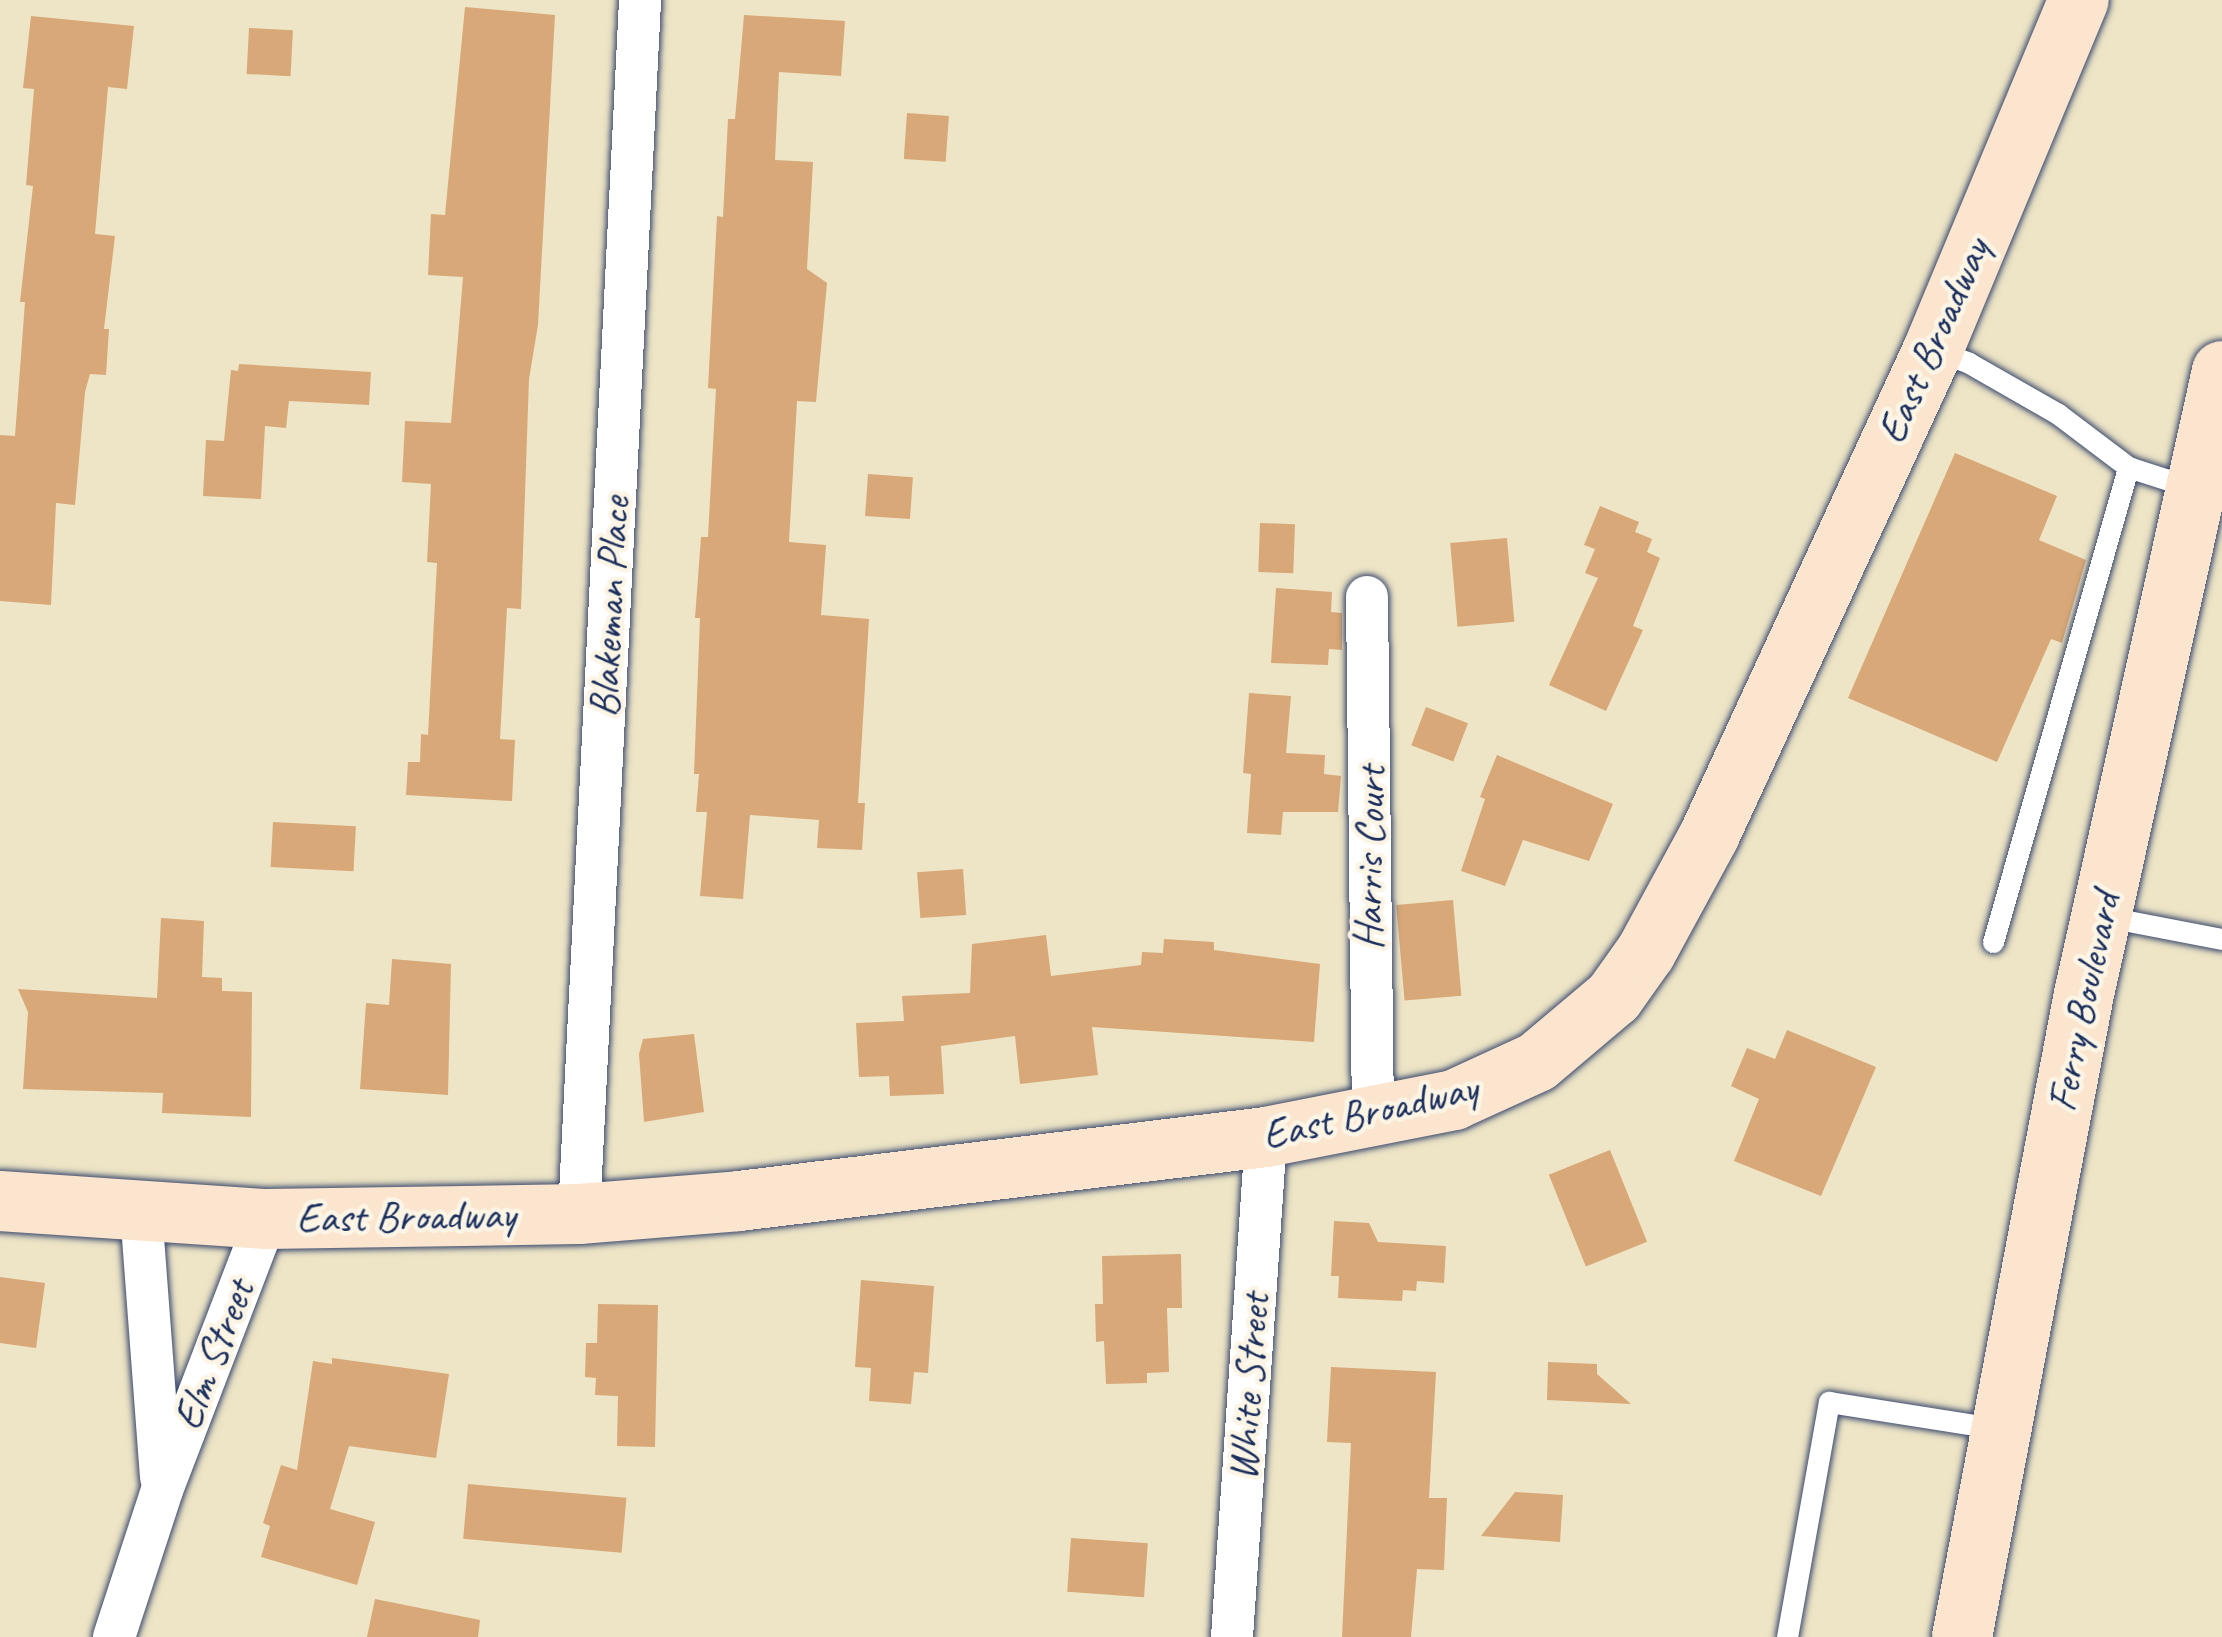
<!DOCTYPE html>
<style>
body{margin:0}
#map{position:relative;width:2222px;height:1637px;overflow:hidden;background:#eee5c6;font-family:Caveat,sans-serif}
div>[style]{position:absolute}
.building>*{inset:0;background:#d8a878;transform-origin:0 0}
.roads{filter:drop-shadow(0 0 3px #3b4a6e) drop-shadow(0 0 3px #3b4a6e)}
.lane>*{height:21px;margin:-10.5px;padding:0 10.5px;transform-origin:10.5px;border-radius:10.5px;background:#fff}
.street>*{height:42px;margin:-21px;padding:0 21px;transform-origin:21px;border-radius:21px;background:#fff}
.secondary>*{height:60px;margin:-30px;padding:0 30px;transform-origin:30px;border-radius:30px;background:#fbe5cf}
span{translate:-50% -50%;white-space:nowrap;text-align:center;line-height:1.15;-webkit-text-stroke:9px #fcf5e5;paint-order:stroke}
.street-label{font-size:42px;color:#1b2f5e}
</style>
<div id="map">
<div class="building">
<i style="clip-path:polygon(465px 7px,555px 15px,538px 325px,529px 379px,521px 609px,507px 608px,500px 739px,515px 740px,512px 801px,406px 795px,408px 762px,420px 762px,421px 734px,428px 735px,437px 563px,427px 562px,431px 484px,402px 482px,405px 421px,451px 423px,463px 277px,428px 275px,431px 214px,445px 215px)"></i>
<i style="clip-path:polygon(744px 15px,845px 21px,841px 76px,779px 72px,775px 160px,813px 162px,807px 269px,827px 283px,816px 402px,797px 401px,789px 542px,826px 545px,821px 615px,869px 619px,858px 803px,865px 803px,862px 850px,817px 848px,819px 820px,750px 815px,743px 899px,700px 896px,707px 812px,696px 812px,699px 774px,694px 774px,700px 618px,695px 618px,701px 537px,708px 537px,716px 389px,708px 388px,717px 216px,723px 217px,728px 119px,735px 119px)"></i>
<i style="clip-path:polygon(31px 16px,134px 26px,127px 89px,108px 87px,95px 234px,115px 236px,104px 329px,109px 329px,106px 375px,90px 374px,85px 392px,75px 505px,56px 503px,51px 605px,0 601px,0 435px,15px 436px,25px 302px,20px 302px,33px 186px,26px 185px,34px 89px,23px 88px)"></i>
<i style="left:249px;top:28px;width:44px;height:46px;rotate:3deg"></i>
<i style="left:907px;top:113px;width:42px;height:46px;rotate:4deg"></i>
<i style="clip-path:polygon(239px 364px,371px 372px,369px 405px,289px 401px,286px 428px,265px 426px,261px 499px,203px 496px,206px 440px,224px 441px,231px 370px,238px 371px)"></i>
<i style="clip-path:polygon(1955px 453px,2057px 496px,2039px 540px,2086px 560px,2062px 643px,2051px 639px,1997px 762px,1848px 698px)"></i>
<i style="left:868px;top:474px;width:45px;height:42px;rotate:4deg"></i>
<i style="clip-path:polygon(1600px 506px,1639px 522px,1635px 532px,1652px 539px,1647px 552px,1660px 558px,1633px 626px,1643px 630px,1606px 711px,1549px 685px,1598px 578px,1585px 573px,1595px 549px,1584px 545px)"></i>
<i style="left:1260px;top:523px;width:35px;height:49px;rotate:2deg"></i>
<i style="left:1507px;top:538px;width:84px;height:57px;rotate:85deg"></i>
<i style="clip-path:polygon(1276px 588px,1332px 592px,1331px 612px,1342px 613px,1342px 650px,1329px 649px,1328px 665px,1271px 663px)"></i>
<i style="clip-path:polygon(1249px 693px,1291px 696px,1286px 753px,1325px 755px,1324px 774px,1341px 776px,1338px 812px,1283px 812px,1281px 835px,1247px 833px,1251px 774px,1243px 773px)"></i>
<i style="left:1426px;top:707px;width:45px;height:41px;rotate:21deg"></i>
<i style="clip-path:polygon(1497px 755px,1613px 804px,1589px 861px,1523px 840px,1505px 886px,1461px 871px,1485px 799px,1480px 797px)"></i>
<i style="left:273px;top:822px;width:83px;height:45px;rotate:3deg"></i>
<i style="left:963px;top:869px;width:46px;height:46px;rotate:86deg"></i>
<i style="left:1453px;top:900px;width:96px;height:57px;rotate:85deg"></i>
<i style="clip-path:polygon(161px 918px,204px 921px,202px 977px,222px 978px,222px 991px,252px 992px,251px 1117px,162px 1113px,163px 1093px,23px 1089px,28px 1012px,18px 989px,157px 998px)"></i>
<i style="clip-path:polygon(1046px 935px,1051px 976px,1141px 965px,1142px 952px,1163px 953px,1164px 939px,1214px 942px,1214px 950px,1320px 964px,1314px 1042px,1092px 1027px,1098px 1075px,1020px 1084px,1015px 1036px,941px 1046px,944px 1094px,890px 1096px,889px 1076px,859px 1077px,856px 1023px,904px 1021px,902px 996px,970px 993px,972px 944px)"></i>
<i style="clip-path:polygon(392px 959px,451px 964px,448px 1095px,360px 1089px,366px 1003px,389px 1005px)"></i>
<i style="clip-path:polygon(1787px 1030px,1876px 1067px,1821px 1196px,1734px 1161px,1759px 1099px,1731px 1086px,1747px 1048px,1775px 1059px)"></i>
<i style="clip-path:polygon(694px 1034px,704px 1112px,644px 1122px,639px 1054px,643px 1039px)"></i>
<i style="left:1610px;top:1150px;width:99px;height:66px;rotate:68deg"></i>
<i style="clip-path:polygon(1334px 1221px,1369px 1223px,1378px 1242px,1446px 1246px,1444px 1283px,1417px 1281px,1416px 1291px,1403px 1290px,1402px 1301px,1338px 1298px,1339px 1276px,1331px 1276px)"></i>
<i style="clip-path:polygon(1181px 1254px,1182px 1308px,1167px 1308px,1169px 1372px,1147px 1373px,1147px 1383px,1106px 1384px,1104px 1341px,1096px 1342px,1095px 1304px,1103px 1304px,1102px 1256px)"></i>
<i style="clip-path:polygon(0 1277px,45px 1283px,36px 1348px,0 1343px)"></i>
<i style="clip-path:polygon(861px 1280px,934px 1286px,928px 1373px,914px 1372px,911px 1404px,869px 1401px,871px 1368px,855px 1367px)"></i>
<i style="clip-path:polygon(598px 1304px,658px 1305px,655px 1447px,617px 1446px,618px 1396px,595px 1395px,596px 1378px,585px 1377px,586px 1343px,597px 1343px)"></i>
<i style="clip-path:polygon(332px 1358px,449px 1374px,436px 1458px,349px 1446px,330px 1509px,375px 1522px,357px 1585px,261px 1557px,270px 1526px,263px 1523px,281px 1465px,297px 1470px,313px 1361px,332px 1364px)"></i>
<i style="clip-path:polygon(1548px 1362px,1597px 1364px,1597px 1374px,1631px 1404px,1547px 1400px)"></i>
<i style="clip-path:polygon(1331px 1367px,1436px 1372px,1429px 1498px,1447px 1498px,1444px 1570px,1417px 1569px,1411px 1637px,1342px 1637px,1351px 1443px,1327px 1442px)"></i>
<i style="left:468px;top:1484px;width:159px;height:55px;rotate:5deg"></i>
<i style="clip-path:polygon(1515px 1492px,1563px 1495px,1560px 1542px,1481px 1536px)"></i>
<i style="left:1071px;top:1538px;width:77px;height:54px;rotate:4deg"></i>
<i style="clip-path:polygon(375px 1599px,480px 1620px,478px 1637px,367px 1637px)"></i>
</div>
<div class="roads">
<div class="lane">
<i style="left:1934px;top:350px;width:37px;rotate:20deg"></i>
<i style="left:1969px;top:363px;width:103px;rotate:29.8deg"></i>
<i style="left:2058px;top:414px;width:88px;rotate:37.1deg"></i>
<i style="left:2102px;top:916px;width:122px;rotate:10.9deg"></i>
<i style="left:1993px;top:942px;width:494px;rotate:-74.1deg"></i>
<i style="left:2128px;top:467px;width:68px;rotate:17.9deg"></i>
<i style="left:1787px;top:1637px;width:239px;rotate:-79.9deg"></i>
<i style="left:1829px;top:1402px;width:173px;rotate:9deg"></i>
</div>
<div class="street">
<i style="left:1367px;top:597px;width:521px;rotate:89.34deg"></i>
<i style="left:141px;top:1211px;width:267px;rotate:85.7deg"></i>
<i style="left:579px;top:1214px;width:1216px;rotate:-87.12deg"></i>
<i style="left:114px;top:1637px;width:155px;rotate:-71.9deg"></i>
<i style="left:162px;top:1490px;width:290px;rotate:-69deg"></i>
<i style="left:1232px;top:1637px;width:501px;rotate:-86.11deg"></i>
</div>
<div class="secondary">
<i style="left:0;top:1201px;width:267px;rotate:3.9deg"></i>
<i style="left:266px;top:1219px;width:313px;rotate:-0.9deg"></i>
<i style="left:579px;top:1214px;width:161px;rotate:-4.6deg"></i>
<i style="left:739px;top:1201px;width:531px;rotate:-6.92deg"></i>
<i style="left:1266px;top:1137px;width:192px;rotate:-11.1deg"></i>
<i style="left:1454px;top:1100px;width:91px;rotate:-24.6deg"></i>
<i style="left:1537px;top:1062px;width:101px;rotate:-40.2deg"></i>
<i style="left:1614px;top:997px;width:55px;rotate:-54.6deg"></i>
<i style="left:1646px;top:952px;width:132px;rotate:-61.5deg"></i>
<i style="left:1709px;top:836px;width:535px;rotate:-65.25deg"></i>
<i style="left:1933px;top:350px;width:379px;rotate:-67.4deg"></i>
<i style="left:1962px;top:1637px;width:654px;rotate:-79.26deg"></i>
<i style="left:2084px;top:994px;width:638px;rotate:-77.51deg"></i>
</div>
</div>
<div class="street-label">
<span style="left:1934px;top:341px;rotate:-66deg">East Broadway</span>
<span style="left:610px;top:607px;rotate:-87deg">Blakeman Place</span>
<span style="left:1370px;top:858px;rotate:-89deg">Harris Court</span>
<span style="left:2084px;top:1002px;rotate:-78deg">Ferry Boulevard</span>
<span style="left:1370px;top:1112px;rotate:-13deg">East Broadway</span>
<span style="left:406px;top:1217px;rotate:-1deg">East Broadway</span>
<span style="left:214px;top:1355px;rotate:-69deg">Elm Street</span>
<span style="left:1249px;top:1387px;rotate:-86deg">White Street</span>
</div>
</div>
